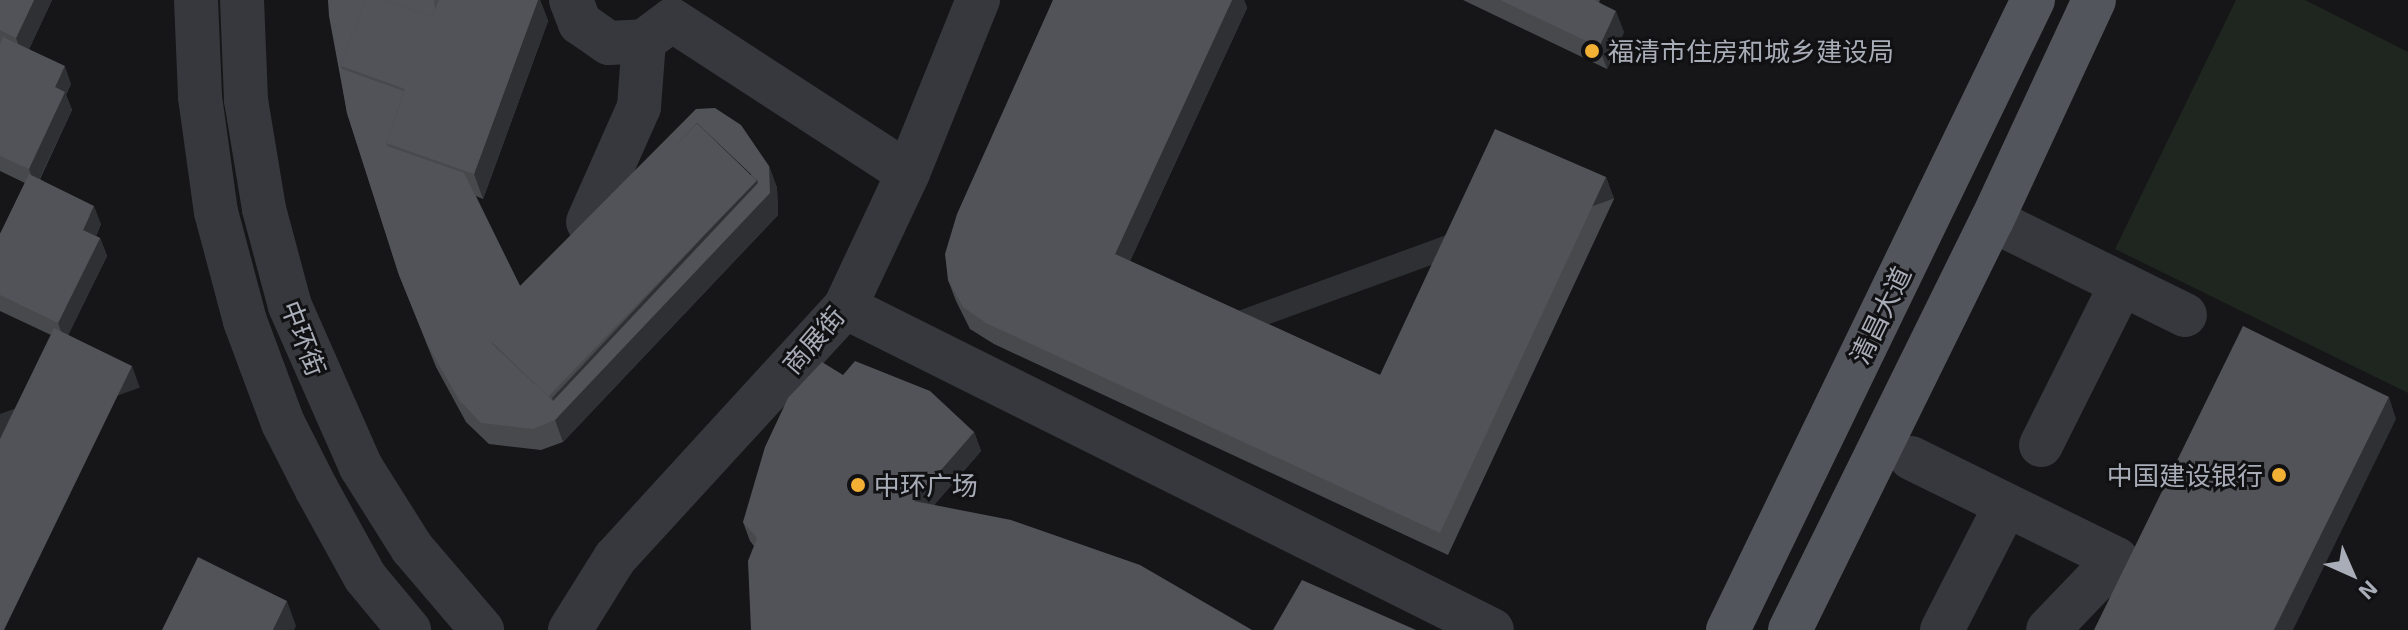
<!DOCTYPE html>
<meta charset="utf-8">
<style>
body{margin:0}
#map{position:relative;width:2408px;height:630px;overflow:hidden;background:#161618;font-family:"Exo 2","Noto Sans SC",sans-serif}
div>[style]{position:absolute}
.green>*{inset:0;background:#1e261f}
.minor>*{height:44px;margin:-22px;padding:0 22px;transform-origin:22px;border-radius:22px;background:#37383d}
.tertiary>*{height:44px;margin:-22px;padding:0 22px;transform-origin:22px;border-radius:22px;background:#37383d}
.primary>*{height:44px;margin:-22px;padding:0 22px;transform-origin:22px;border-radius:22px;background:#53555c}
.wall>*{inset:0;background:#47494d}
.shaded-wall>*{inset:0;background:#2f3033;transform-origin:0 0}
.building>*{inset:0;background:#525359;transform-origin:0 0}
.dots>*{width:22px;height:22px;translate:-50% -50%;box-sizing:border-box;border:4px solid #111113;border-radius:50%}
span{translate:-50% -50%;white-space:nowrap;text-align:center;line-height:1.15;-webkit-text-stroke:6px #111113;paint-order:stroke}
.poi-label{font-size:26px;color:#a8adb8}
.left{translate:0 -50%;text-align:left}
.right{translate:-100% -50%;text-align:right}
.street-label{font-size:26px;color:#a8adb8}
.north{position:absolute;left:2312px;top:534px;width:80px;height:80px;-webkit-text-stroke:6px #111113;paint-order:stroke;rotate:135deg;font-size:22px;font-weight:700;line-height:32px;text-align:center;color:#a8adb8}
.north::after{content:'';display:block;margin:auto;width:28px;height:36px;background:#a8adb8;clip-path:polygon(50% 0,100% 100%,50% 72%,0 100%)}
</style>
<div id="map">
<div class="green">
<i style="clip-path:polygon(2236px 0,2305px 0,2408px 52px,2408px 393px,2115px 249px)"></i>
</div>
<div class="minor">
<i style="left:571px;top:0;width:25px;rotate:69deg"></i>
<i style="left:580px;top:23px;width:35px;rotate:35deg"></i>
<i style="left:609px;top:43px;width:35px;rotate:-3deg"></i>
<i style="left:644px;top:41px;width:30px;rotate:-37deg"></i>
<i style="left:672px;top:20px;width:281px;rotate:33deg"></i>
<i style="left:1992px;top:220px;width:215px;rotate:26.2deg"></i>
<i style="left:588px;top:222px;width:126px;rotate:-66.1deg"></i>
<i style="left:639px;top:107px;width:66px;rotate:-85.7deg"></i>
<i style="left:845px;top:307px;width:723px;rotate:26.53deg"></i>
<i style="left:2041px;top:445px;width:179px;rotate:-63.4deg"></i>
<i style="left:1911px;top:458px;width:229px;rotate:26.2deg"></i>
<i style="left:2116px;top:559px;width:98px;rotate:133.8deg"></i>
<i style="left:570px;top:630px;width:85px;rotate:-58deg"></i>
<i style="left:615px;top:558px;width:340px;rotate:-47.5deg"></i>
<i style="left:845px;top:307px;width:148px;rotate:-64.8deg"></i>
<i style="left:908px;top:173px;width:187px;rotate:-68deg"></i>
<i style="left:1942px;top:630px;width:140px;rotate:-62.9deg"></i>
</div>
<div class="tertiary">
<i style="left:196px;top:0;width:97px;rotate:87.6deg"></i>
<i style="left:200px;top:97px;width:116px;rotate:82.1deg"></i>
<i style="left:216px;top:212px;width:113px;rotate:75.1deg"></i>
<i style="left:245px;top:321px;width:109px;rotate:69.6deg"></i>
<i style="left:283px;top:423px;width:75px;rotate:63.1deg"></i>
<i style="left:317px;top:490px;width:99px;rotate:61.1deg"></i>
<i style="left:365px;top:577px;width:69px;rotate:50.3deg"></i>
<i style="left:242px;top:0;width:100px;rotate:87.7deg"></i>
<i style="left:246px;top:100px;width:110px;rotate:80.6deg"></i>
<i style="left:264px;top:209px;width:100px;rotate:75deg"></i>
<i style="left:290px;top:306px;width:176px;rotate:66.2deg"></i>
<i style="left:361px;top:467px;width:96px;rotate:57.8deg"></i>
<i style="left:412px;top:548px;width:108px;rotate:49.5deg"></i>
</div>
<div class="primary">
<i style="left:1728px;top:630px;width:700px;rotate:-64.17deg"></i>
<i style="left:1790px;top:630px;width:457px;rotate:-63.8deg"></i>
<i style="left:1992px;top:220px;width:242px;rotate:-65.1deg"></i>
</div>
<div class="wall">
<i style="clip-path:polygon(0 0,52px 0,29px 49px,71px 84px,66px 95px,72px 110px,40px 179px,101px 224px,96px 236px,100px 238px,107px 256px,68px 335px,140px 388px,51px 335px,0 311px,0 234px,25px 183px,0 171px)"></i>
<i style="clip-path:polygon(328px 0,540px 0,548px 21px,483px 199px,476px 196px,520px 286px,769px 166px,777px 188px,778px 215px,563px 442px,541px 450px,489px 444px,466px 422px,436px 367px,399px 275px,347px 113px)"></i>
<i style="clip-path:polygon(1053px 0,1244px 0,1247px 8px,1130px 261px,1380px 375px,1606px 177px,1614px 199px,1448px 555px,994px 344px,970px 329px,956px 301px,948px 280px)"></i>
<i style="clip-path:polygon(1463px 0,1600px 0,1599px 2px,1624px 32px,1607px 69px)"></i>
<i style="clip-path:polygon(843px 375px,974px 432px,981px 451px,934px 505px,754px 546px,750px 541px,743px 522px)"></i>
</div>
<div class="shaded-wall">
<i style="clip-path:polygon(34px 0,52px 0,24px 60px,16px 38px)"></i>
<i style="clip-path:polygon(538px 0,540px 0,548px 21px,483px 199px,474px 174px)"></i>
<i style="clip-path:polygon(1232px 0,1244px 0,1247px 8px,1123px 276px,1115px 254px)"></i>
<i style="clip-path:polygon(1616px 11px,1624px 32px,1607px 69px,1599px 47px)"></i>
<i style="clip-path:polygon(65px 66px,71px 84px,66px 95px,72px 110px,35px 188px,29px 169px,55px 87px)"></i>
<i style="clip-path:polygon(769px 166px,777px 188px,778px 215px,563px 442px,555px 420px,559px 416px,552px 398px)"></i>
<i style="left:1606px;top:177px;width:23px;height:393px;rotate:70deg"></i>
<i style="clip-path:polygon(94px 206px,101px 224px,90px 249px,83px 230px)"></i>
<i style="clip-path:polygon(100px 238px,107px 256px,65px 342px,58px 323px)"></i>
<i style="left:132px;top:366px;width:23px;height:293px;rotate:70deg"></i>
<i style="clip-path:polygon(2389px 397px,2396px 419px,2293px 630px,2274px 630px)"></i>
<i style="clip-path:polygon(974px 432px,981px 451px,921px 520px,914px 501px)"></i>
<i style="clip-path:polygon(287px 601px,296px 626px,294px 630px,273px 630px)"></i>
</div>
<div class="building">
<i style="clip-path:polygon(0 0,34px 0,16px 38px,0 30px)"></i>
<i style="clip-path:polygon(evenodd,328px 0,365px 0,341px 66px,342px 69px,404px 91px,386px 143px,387px 146px,464px 173px,520px 286px,696px 109px,715px 108px,741px 125px,769px 166px,770px 193px,555px 420px,533px 429px,481px 423px,459px 400px,428px 346px,399px 275px,347px 113px,329px 16px,328px 0,697px 123px,757px 180px,758px 183px,553px 401px,493px 345px,492px 342px,697px 123px)"></i>
<i style="clip-path:polygon(365px 0,385px 0,432px 17px,439px 0,538px 0,474px 174px,386px 143px,405px 89px,341px 66px)"></i>
<i style="clip-path:polygon(385px 0,434px 0,435px 10px,432px 17px)"></i>
<i style="clip-path:polygon(1053px 0,1232px 0,1115px 254px,1380px 375px,1495px 129px,1606px 177px,1440px 533px,986px 323px,963px 307px,948px 280px,945px 254px,957px 214px)"></i>
<i style="clip-path:polygon(1500px 0,1594px 0,1616px 11px,1599px 47px)"></i>
<i style="clip-path:polygon(3px 37px,65px 66px,55px 87px,65px 92px,29px 169px,0 156px,0 44px)"></i>
<i style="left:697px;top:123px;width:83px;height:300px;rotate:44deg"></i>
<i style="clip-path:polygon(29px 174px,94px 206px,83px 230px,100px 238px,58px 323px,0 295px,0 234px)"></i>
<i style="clip-path:polygon(2243px 326px,2389px 397px,2274px 630px,2094px 630px)"></i>
<i style="clip-path:polygon(54px 328px,132px 366px,4px 630px,0 630px,0 439px)"></i>
<i style="clip-path:polygon(855px 361px,930px 391px,974px 432px,914px 501px,1011px 520px,1140px 565px,1252px 630px,751px 630px,748px 561px,757px 538px,743px 522px,765px 447px,788px 398px,822px 362px,843px 375px)"></i>
<i style="clip-path:polygon(198px 557px,287px 601px,273px 630px,162px 630px)"></i>
<i style="clip-path:polygon(1302px 580px,1416px 630px,1273px 630px)"></i>
</div>
<div class="dots">
<i style="left:1592px;top:51px;background:#f2b134"></i>
<i style="left:2279px;top:475px;background:#f2b134"></i>
<i style="left:858px;top:485px;background:#f2b134"></i>
</div>
<div class="poi-label">
<span class="left" style="left:1608px;top:51px">福清市住房和城乡建设局</span>
<span class="right" style="left:2263px;top:475px">中国建设银行</span>
<span class="left" style="left:874px;top:485px">中环广场</span>
</div>
<div class="street-label">
<span style="left:1880px;top:315px;rotate:-64deg">清昌大道</span>
<span style="left:304px;top:338px;rotate:69deg">中环街</span>
<span style="left:813px;top:340px;rotate:-49deg">商展街</span>
</div>
<div class="north">N</div>
</div>
